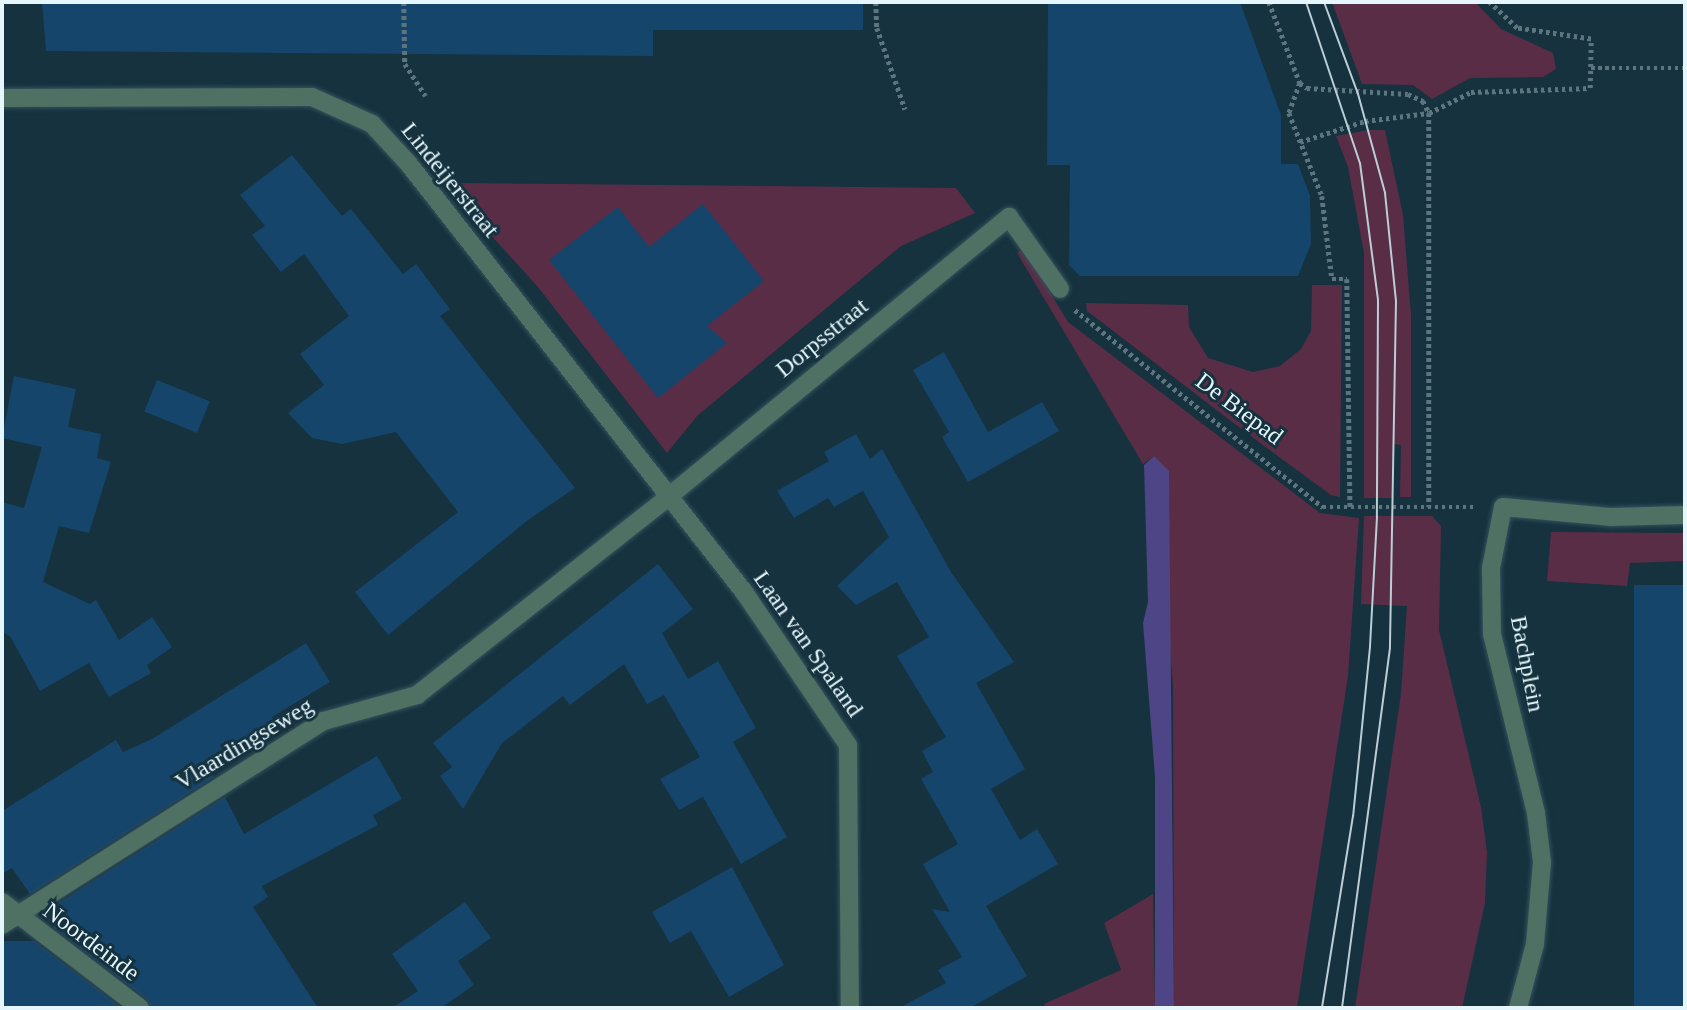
<!DOCTYPE html>
<style>
body{margin:0}
#map{position:relative;width:1687px;height:1010px;overflow:hidden;background:#15323e;font-family:Georgia,serif}
div>[style]{position:absolute}
.green>*{inset:0;background:#5a2d46}
.water>*{inset:0;background:#4d4585}
.building>*{inset:0;background:#15456b;transform-origin:0 0}
.path>*{height:4.5px;margin-top:-2.25px;transform-origin:0;background:repeating-linear-gradient(90deg,#5c757f 0 3.5px,transparent 0 7px)}
.roads{filter:drop-shadow(0 0 2px #36515d) drop-shadow(0 0 2px #36515d)}
.minor>*{height:18px;margin:-9px;padding:0 9px;transform-origin:9px;border-radius:9px;background:#4e7163}
.tram>*{height:2px;margin:-1px;padding:0 1px;transform-origin:1px;border-radius:1px;background:#bbced6}
span{translate:-50% -50%;white-space:nowrap;text-align:center;line-height:1.15;-webkit-text-stroke:6px #15323e;paint-order:stroke}
.street-label{font-size:24px;color:#e5f6fd}
.frame{position:absolute;inset:0;border:4px solid #e5f6fd;pointer-events:none}
</style>
<div id="map">
<div class="green">
<i style="clip-path:polygon(1332px 2px,1475px 2px,1501px 29px,1553px 53px,1556px 69px,1543px 77px,1470px 78px,1432px 99px,1413px 85px,1362px 84px)"></i>
<i style="clip-path:polygon(1368px 130px,1385px 130px,1403px 215px,1411px 315px,1411px 497px,1400px 497px,1401px 445px,1393px 444px,1392px 498px,1364px 498px,1364px 253px,1348px 167px,1336px 136px)"></i>
<i style="clip-path:polygon(456px 183px,956px 188px,975px 213px,901px 246px,697px 416px,667px 453px,538px 287px,450px 190px)"></i>
<i style="clip-path:polygon(1023px 248px,1068px 322px,1320px 513px,1359px 518px,1348px 676px,1297px 1008px,1174px 1008px,1173px 686px,1154px 456px,1143px 464px,1017px 253px)"></i>
<i style="clip-path:polygon(1312px 285px,1342px 285px,1340px 497px,1331px 495px,1252px 437px,1087px 311px,1086px 303px,1188px 305px,1189px 327px,1208px 358px,1253px 372px,1280px 366px,1301px 349px,1311px 331px)"></i>
<i style="clip-path:polygon(1364px 516px,1432px 516px,1441px 526px,1439px 630px,1481px 807px,1487px 852px,1485px 903px,1462px 1008px,1355px 1008px,1401px 694px,1407px 606px,1361px 604px)"></i>
<i style="clip-path:polygon(1551px 532px,1685px 533px,1685px 561px,1630px 563px,1627px 586px,1547px 581px)"></i>
<i style="clip-path:polygon(1153px 894px,1155px 1008px,1046px 1008px,1044px 1004px,1121px 970px,1104px 923px)"></i>
</div>
<div class="water">
<i style="clip-path:polygon(1154px 456px,1169px 471px,1174px 1008px,1155px 1008px,1155px 777px,1143px 623px,1148px 602px,1144px 465px)"></i>
</div>
<div class="building">
<i style="clip-path:polygon(42px 2px,863px 2px,863px 30px,653px 30px,653px 56px,46px 51px)"></i>
<i style="clip-path:polygon(1048px 2px,1240px 2px,1281px 115px,1281px 164px,1298px 164px,1310px 196px,1311px 244px,1298px 276px,1080px 276px,1069px 265px,1070px 165px,1047px 165px)"></i>
<i style="clip-path:polygon(292px 155px,342px 216px,351px 209px,403px 274px,416px 264px,450px 309px,440px 316px,575px 488px,528px 520px,388px 635px,355px 592px,458px 512px,396px 432px,342px 444px,312px 438px,288px 413px,324px 385px,300px 354px,349px 316px,304px 254px,281px 272px,252px 235px,265px 226px,240px 195px)"></i>
<i style="clip-path:polygon(703px 204px,764px 281px,707px 326px,727px 343px,658px 398px,549px 260px,618px 207px,649px 247px)"></i>
<i style="clip-path:polygon(944px 352px,988px 432px,1042px 402px,1059px 431px,968px 482px,942px 437px,949px 432px,913px 370px)"></i>
<i style="clip-path:polygon(14px 376px,76px 389px,68px 427px,101px 434px,97px 458px,111px 462px,89px 533px,59px 526px,43px 582px,90px 604px,96px 600px,119px 640px,152px 617px,172px 647px,147px 665px,151px 673px,109px 697px,89px 663px,40px 691px,10px 636px,2px 632px,2px 502px,24px 508px,42px 447px,2px 438px)"></i>
<i style="left:157px;top:380px;width:57px;height:34px;rotate:22deg"></i>
<i style="clip-path:polygon(856px 434px,870px 459px,882px 449px,951px 572px,1014px 662px,976px 683px,1025px 769px,991px 789px,1020px 840px,1037px 829px,1058px 864px,986px 906px,1027px 976px,970px 1008px,899px 1008px,946px 983px,938px 970px,962px 957px,932px 909px,950px 912px,923px 864px,958px 844px,921px 779px,933px 772px,922px 751px,946px 737px,897px 656px,929px 637px,897px 582px,856px 605px,837px 586px,889px 537px,863px 491px,834px 507px,828px 498px,794px 518px,777px 491px,829px 461px,824px 452px)"></i>
<i style="clip-path:polygon(658px 564px,693px 609px,662px 633px,688px 679px,718px 661px,756px 728px,733px 742px,787px 837px,741px 864px,703px 797px,679px 810px,660px 779px,700px 757px,664px 695px,647px 704px,624px 664px,570px 705px,563px 696px,502px 743px,463px 809px,440px 776px,452px 767px,433px 743px)"></i>
<i style="left:1634px;top:585px;width:51px;height:423px"></i>
<i style="clip-path:polygon(306px 643px,330px 682px,272px 717px,279px 727px,210px 769px,214px 777px,30px 894px,12px 868px,2px 874px,2px 811px,116px 740px,123px 752px,152px 739px)"></i>
<i style="clip-path:polygon(377px 756px,402px 799px,373px 815px,378px 825px,262px 886px,268px 897px,253px 907px,318px 1008px,151px 1008px,147px 999px,52px 926px,43px 913px,225px 797px,244px 834px)"></i>
<i style="clip-path:polygon(732px 867px,784px 965px,729px 997px,691px 931px,670px 943px,652px 912px)"></i>
<i style="clip-path:polygon(465px 902px,491px 938px,458px 961px,474px 985px,441px 1008px,392px 1008px,418px 991px,392px 954px)"></i>
<i style="clip-path:polygon(2px 941px,34px 941px,122px 1008px,2px 1008px)"></i>
</div>
<div class="path">
<i style="left:404px;top:2px;width:62px;rotate:89.1deg"></i>
<i style="left:405px;top:64px;width:38px;rotate:57deg"></i>
<i style="left:876px;top:2px;width:26px;rotate:88deg"></i>
<i style="left:877px;top:28px;width:86px;rotate:70.9deg"></i>
<i style="left:1269px;top:2px;width:87px;rotate:69.1deg"></i>
<i style="left:1300px;top:83px;width:9px;rotate:36deg"></i>
<i style="left:1307px;top:88px;width:101px;rotate:3.4deg"></i>
<i style="left:1408px;top:94px;width:17px;rotate:25deg"></i>
<i style="left:1423px;top:101px;width:13px;rotate:63deg"></i>
<i style="left:1429px;top:113px;width:394px;rotate:90deg"></i>
<i style="left:1591px;top:68px;width:94px"></i>
<i style="left:1300px;top:83px;width:32px;rotate:110deg"></i>
<i style="left:1289px;top:113px;width:89px;rotate:68.3deg"></i>
<i style="left:1322px;top:196px;width:84px;rotate:83.1deg"></i>
<i style="left:1332px;top:279px;width:15px"></i>
<i style="left:1347px;top:279px;width:228px;rotate:89.2deg"></i>
<i style="left:1300px;top:142px;width:68px;rotate:-17.9deg"></i>
<i style="left:1365px;top:121px;width:64px;rotate:-7.1deg"></i>
<i style="left:1429px;top:113px;width:47px;rotate:-26.6deg"></i>
<i style="left:1471px;top:92px;width:119px;rotate:-1.9deg"></i>
<i style="left:1590px;top:88px;width:49px;rotate:-88.8deg"></i>
<i style="left:1591px;top:39px;width:75px;rotate:-171.5deg"></i>
<i style="left:1517px;top:28px;width:38px;rotate:-137deg"></i>
<i style="left:1075px;top:310px;width:317px;rotate:38.5deg"></i>
<i style="left:1323px;top:507px;width:154px"></i>
</div>
<div class="roads">
<div class="minor">
<i style="left:2px;top:98px;width:310px;rotate:-0.2deg"></i>
<i style="left:312px;top:97px;width:66px;rotate:24.2deg"></i>
<i style="left:372px;top:124px;width:53px;rotate:47.3deg"></i>
<i style="left:408px;top:163px;width:545px;rotate:51.93deg"></i>
<i style="left:744px;top:592px;width:185px;rotate:55.8deg"></i>
<i style="left:848px;top:745px;width:263px;rotate:89.6deg"></i>
<i style="left:2px;top:902px;width:174px;rotate:37.5deg"></i>
<i style="left:2px;top:925px;width:381px;rotate:-32.4deg"></i>
<i style="left:324px;top:721px;width:97px;rotate:-15.6deg"></i>
<i style="left:417px;top:695px;width:318px;rotate:-38.2deg"></i>
<i style="left:667px;top:498px;width:443px;rotate:-39.4deg"></i>
<i style="left:1009px;top:217px;width:88px;rotate:54.7deg"></i>
<i style="left:1518px;top:1008px;width:66px;rotate:-75.1deg"></i>
<i style="left:1535px;top:944px;width:82px;rotate:-85.1deg"></i>
<i style="left:1542px;top:862px;width:49px;rotate:-97deg"></i>
<i style="left:1536px;top:813px;width:184px;rotate:-103.8deg"></i>
<i style="left:1492px;top:634px;width:66px;rotate:-90.9deg"></i>
<i style="left:1491px;top:568px;width:62px;rotate:-78.9deg"></i>
<i style="left:1503px;top:507px;width:107px;rotate:5.3deg"></i>
<i style="left:1610px;top:517px;width:75px;rotate:-1.5deg"></i>
</div>
</div>
<div class="tram">
<i style="left:1306px;top:2px;width:170px;rotate:71.5deg"></i>
<i style="left:1360px;top:163px;width:138px;rotate:82.5deg"></i>
<i style="left:1378px;top:300px;width:217px;rotate:90.3deg"></i>
<i style="left:1377px;top:517px;width:130px;rotate:93.1deg"></i>
<i style="left:1370px;top:647px;width:170px;rotate:95.7deg"></i>
<i style="left:1353px;top:816px;width:194px;rotate:99.2deg"></i>
<i style="left:1324px;top:2px;width:98px;rotate:69.7deg"></i>
<i style="left:1358px;top:94px;width:103px;rotate:74.7deg"></i>
<i style="left:1385px;top:193px;width:109px;rotate:84.2deg"></i>
<i style="left:1396px;top:301px;width:347px;rotate:91deg"></i>
<i style="left:1390px;top:648px;width:363px;rotate:97.6deg"></i>
</div>
<div class="street-label">
<span style="left:450px;top:180px;rotate:51deg">Lindeijerstraat</span>
<span style="left:822px;top:338px;rotate:-39deg">Dorpsstraat</span>
<span style="left:1239px;top:409px;rotate:37deg">De Biepad</span>
<span style="left:808px;top:644px;rotate:55deg">Laan van Spaland</span>
<span style="left:1527px;top:664px;rotate:79deg">Bachplein</span>
<span style="left:244px;top:744px;rotate:-31deg">Vlaardingseweg</span>
<span style="left:91px;top:942px;rotate:37deg">Noordeinde</span>
</div>
<div class="frame"></div>
</div>
